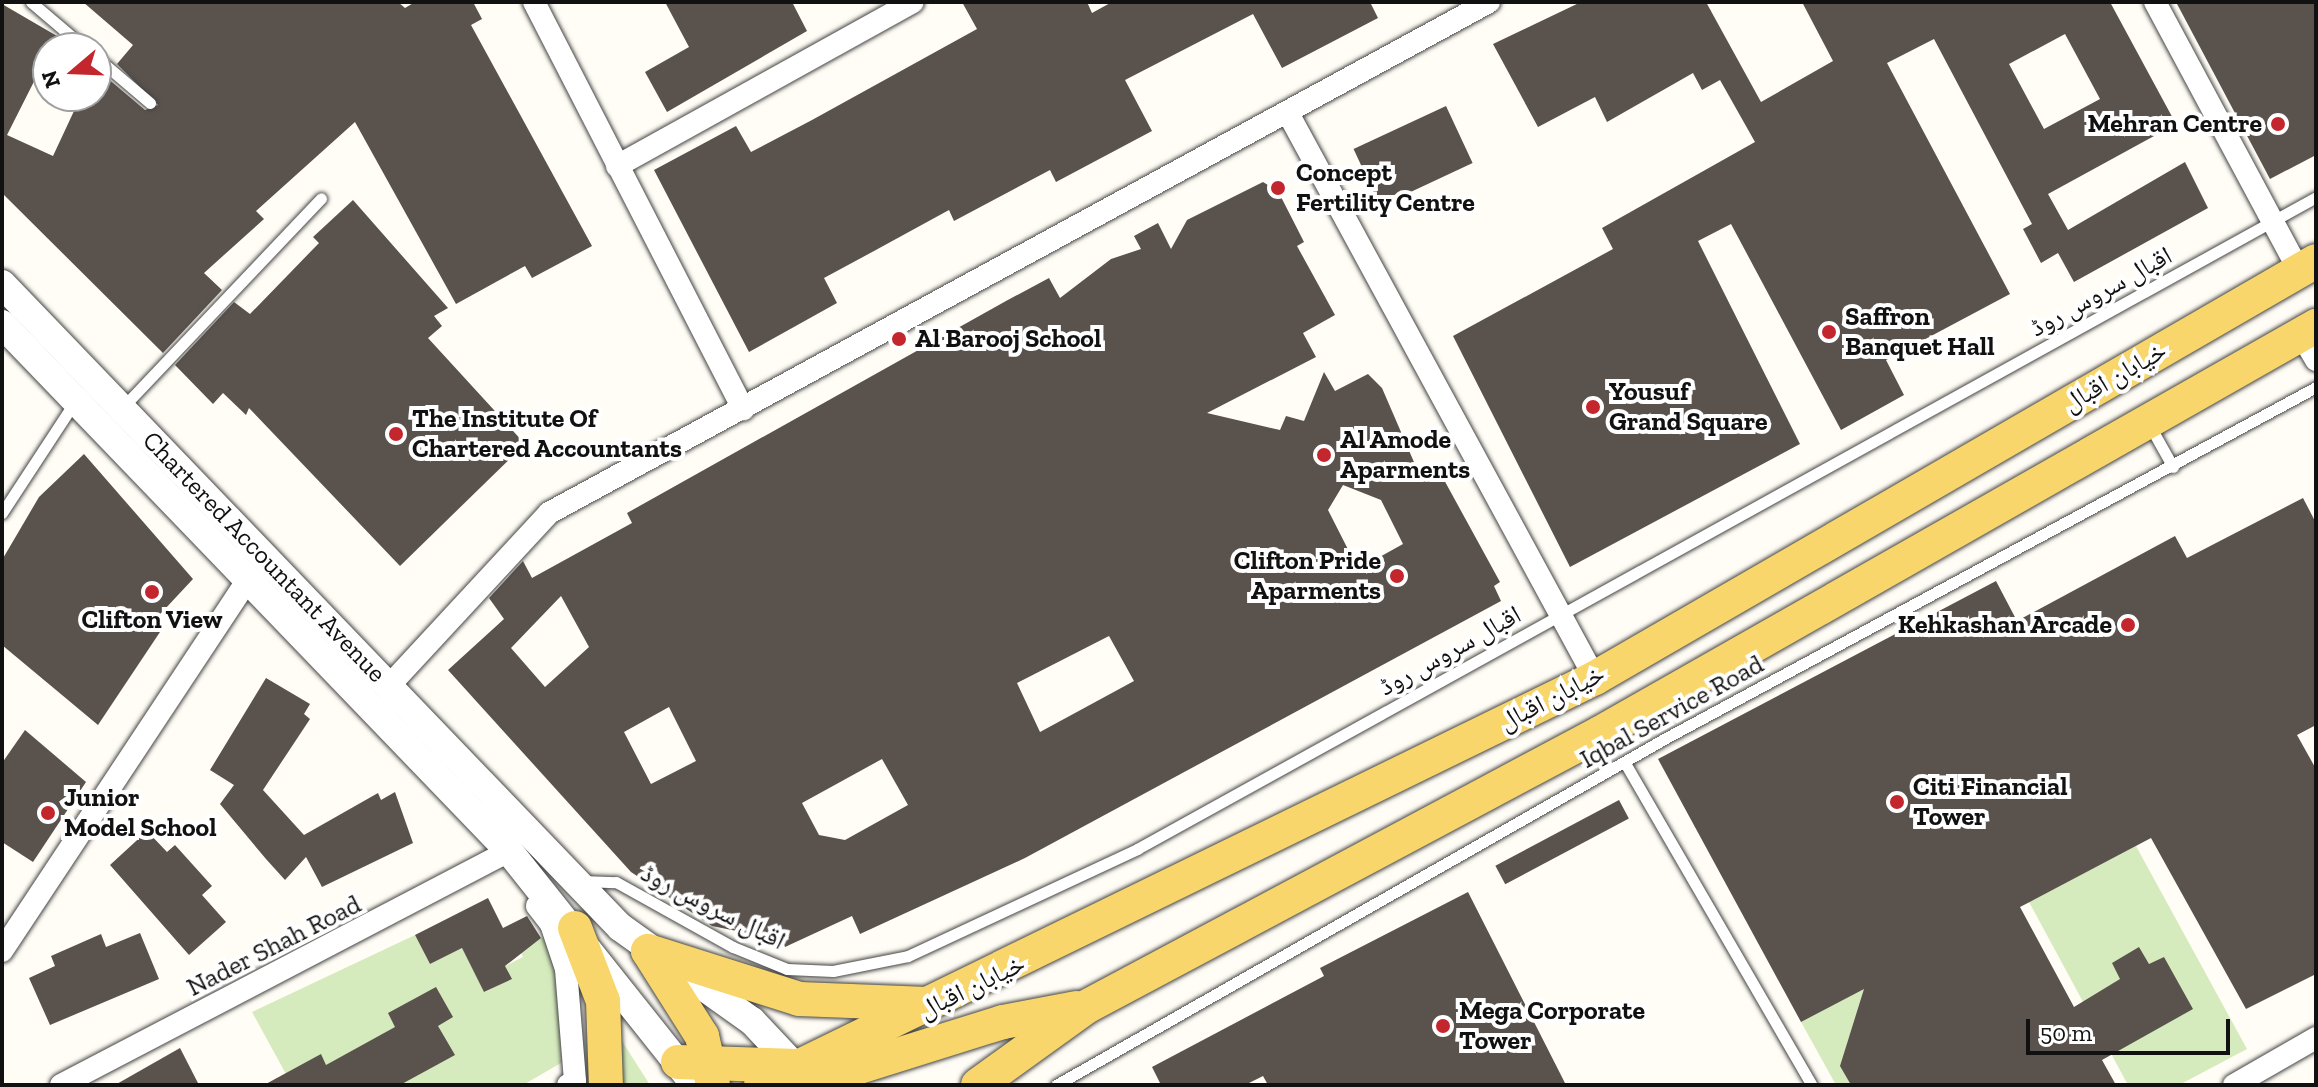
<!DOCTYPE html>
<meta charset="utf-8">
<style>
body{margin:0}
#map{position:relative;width:2318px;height:1087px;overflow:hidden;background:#fffdf5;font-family:"Zilla Slab","Noto Naskh Arabic",serif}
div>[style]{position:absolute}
.green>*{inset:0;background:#d5ebbd}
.building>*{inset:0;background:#5a524d;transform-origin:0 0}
.roads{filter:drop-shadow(0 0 2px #444) drop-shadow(0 0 2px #444)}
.service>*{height:11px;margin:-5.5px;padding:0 5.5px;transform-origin:5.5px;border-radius:5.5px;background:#fff}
.minor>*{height:22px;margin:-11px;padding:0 11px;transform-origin:11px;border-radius:11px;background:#fff}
.tertiary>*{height:28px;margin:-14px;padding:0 14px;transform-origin:14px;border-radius:14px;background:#fff}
.primary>*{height:34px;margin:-17px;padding:0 17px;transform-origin:17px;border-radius:17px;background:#f9d66b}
.dots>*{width:22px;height:22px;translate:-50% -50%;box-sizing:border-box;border:4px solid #fff;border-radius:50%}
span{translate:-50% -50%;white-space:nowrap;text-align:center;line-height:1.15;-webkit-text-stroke:8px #fff;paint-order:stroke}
.poi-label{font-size:26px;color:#111;font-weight:700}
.right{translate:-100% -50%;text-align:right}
.left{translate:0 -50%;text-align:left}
.street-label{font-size:26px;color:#111}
.frame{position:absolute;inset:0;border:4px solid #111;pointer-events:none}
.north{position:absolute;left:32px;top:32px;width:80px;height:80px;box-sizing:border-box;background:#fff;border:2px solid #a0a0a0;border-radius:50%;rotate:251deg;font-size:22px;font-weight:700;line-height:32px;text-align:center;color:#111}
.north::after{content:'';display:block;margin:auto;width:28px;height:36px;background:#c4262e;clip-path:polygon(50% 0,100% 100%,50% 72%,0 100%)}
.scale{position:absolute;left:2026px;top:1019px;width:204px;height:36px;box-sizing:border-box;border:4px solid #111;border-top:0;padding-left:10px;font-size:24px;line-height:28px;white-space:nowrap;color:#111;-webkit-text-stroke:6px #fff;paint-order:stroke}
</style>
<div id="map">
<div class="green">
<i style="clip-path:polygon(2136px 846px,2247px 1049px,2179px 1085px,2128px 1085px,2029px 902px)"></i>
<i style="clip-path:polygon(415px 935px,430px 964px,462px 948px,485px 992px,511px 979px,505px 966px,523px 957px,519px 949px,543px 937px,553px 959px,566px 1060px,523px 1085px,292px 1085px,252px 1012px)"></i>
<i style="clip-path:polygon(1925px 954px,1993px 1085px,1836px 1085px,1801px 1022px)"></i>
<i style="clip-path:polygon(620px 1038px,650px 1085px,614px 1085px)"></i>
</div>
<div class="building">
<i style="clip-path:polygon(83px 2px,398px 2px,405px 8px,415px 2px,473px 2px,482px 19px,471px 25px,592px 246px,532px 278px,525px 266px,456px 304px,355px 122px,256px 211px,264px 219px,204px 273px,222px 290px,163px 353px,2px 193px,2px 4px,57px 36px,7px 135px,53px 156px,81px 96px,96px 96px,106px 77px,145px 110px,158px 105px,117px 64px,133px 45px)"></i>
<i style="clip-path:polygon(665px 2px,792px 2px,807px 31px,667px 112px,645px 72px,689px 47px)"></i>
<i style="clip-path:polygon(962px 2px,1087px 2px,1092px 13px,1112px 2px,1370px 2px,1378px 18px,1282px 68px,1253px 14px,1125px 80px,1152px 131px,1056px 182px,1050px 170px,954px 221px,949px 210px,874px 251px,824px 278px,837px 303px,749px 352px,654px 170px,736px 126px,751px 152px,812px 120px,977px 29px)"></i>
<i style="clip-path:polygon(evenodd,1581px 2px,1706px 2px,1761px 102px,1833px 61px,1802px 2px,2110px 2px,2176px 124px,2048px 194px,2068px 230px,2185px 162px,2208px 208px,2074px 282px,2058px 253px,2041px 263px,2023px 229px,2032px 224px,1934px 39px,1887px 63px,2010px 294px,1886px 360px,1904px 395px,1841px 430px,1731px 224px,1698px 241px,1800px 444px,1570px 567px,1453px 336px,1613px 249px,1602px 228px,1755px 142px,1720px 80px,1702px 90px,1693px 73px,1607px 122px,1595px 97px,1538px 127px,1493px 44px,1581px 2px,2065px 34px,2100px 99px,2044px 129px,2009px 64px,2065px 34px)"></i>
<i style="clip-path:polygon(2176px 2px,2316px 2px,2316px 155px,2270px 179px)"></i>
<i style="left:1446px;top:106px;width:63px;height:102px;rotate:65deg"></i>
<i style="clip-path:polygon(evenodd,1263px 182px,1278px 191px,1304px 242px,1297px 246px,1335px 315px,1303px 333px,1316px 357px,1207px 413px,1280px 430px,1286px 416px,1304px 421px,1324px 372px,1335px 391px,1368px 374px,1382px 388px,1420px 476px,1437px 467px,1500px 582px,1494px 586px,1501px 601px,1025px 858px,860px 934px,852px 916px,785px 947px,782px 940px,712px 926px,631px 872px,448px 670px,504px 619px,489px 598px,523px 561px,532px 578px,632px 523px,627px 513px,1006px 301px,1049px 278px,1060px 298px,1111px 259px,1141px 249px,1134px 236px,1158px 223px,1171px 249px,1187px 220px,1263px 182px,1343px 485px,1381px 500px,1403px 544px,1358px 569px,1328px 510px,1343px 485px,1263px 182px,561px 596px,589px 647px,545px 687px,511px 648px,561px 596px,1263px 182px,1109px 636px,1134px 681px,1040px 732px,1017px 683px,1109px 636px,1263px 182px,669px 707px,696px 761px,651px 784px,624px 732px,669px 707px,1263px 182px,882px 759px,908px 805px,845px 840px,819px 835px,802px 803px,882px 759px)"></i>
<i style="clip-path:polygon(353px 200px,448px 308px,434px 316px,442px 326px,428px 338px,525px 444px,400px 566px,249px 408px,246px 415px,223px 393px,213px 404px,175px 365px,234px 302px,250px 314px,319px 243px,313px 237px)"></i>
<i style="clip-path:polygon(84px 454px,193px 579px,150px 625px,160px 632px,98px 725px,2px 645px,2px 560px,39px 497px)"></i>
<i style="clip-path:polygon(2303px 498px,2316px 523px,2316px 725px,2297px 735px,2316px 769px,2316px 974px,2246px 1009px,2151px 838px,2020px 907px,2074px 1007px,2120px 979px,2112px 963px,2139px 947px,2149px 964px,2164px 957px,2193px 1009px,2102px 1060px,2116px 1085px,1851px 1085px,1840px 1066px,1864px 989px,1801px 1022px,1658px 759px,1996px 581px,2017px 621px,2175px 536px,2187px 558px)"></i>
<i style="clip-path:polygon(266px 678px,310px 704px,304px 714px,310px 719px,263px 790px,304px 835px,378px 793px,381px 800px,395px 792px,413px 843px,322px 887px,306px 857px,285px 880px,266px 859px,220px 804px,234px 785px,210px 770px)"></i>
<i style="clip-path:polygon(25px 730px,86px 782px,33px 862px,2px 842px,2px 763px)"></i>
<i style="left:1619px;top:800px;width:21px;height:140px;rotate:62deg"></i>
<i style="clip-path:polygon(147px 831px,167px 852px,175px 845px,212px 886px,202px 895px,226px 922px,189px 955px,110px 865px)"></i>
<i style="clip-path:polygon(1468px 892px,1566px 1085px,1268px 1085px,1263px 1076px,1245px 1085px,1161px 1085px,1152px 1067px,1324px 976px,1320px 968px)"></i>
<i style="clip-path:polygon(488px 898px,503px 928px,527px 916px,541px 938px,505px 966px,512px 979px,484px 992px,462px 948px,430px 964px,415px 935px)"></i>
<i style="clip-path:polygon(140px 933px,159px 979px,50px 1025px,29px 978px,55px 966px,51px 956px,101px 934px,106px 947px)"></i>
<i style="clip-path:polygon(436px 987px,453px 1017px,438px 1026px,455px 1055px,400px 1085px,264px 1085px,321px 1054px,326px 1065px,395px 1027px,388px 1013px)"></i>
<i style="clip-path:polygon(180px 1048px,199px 1085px,115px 1085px)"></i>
</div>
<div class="roads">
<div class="service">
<i style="left:31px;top:2px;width:71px;rotate:40.4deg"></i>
<i style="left:96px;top:57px;width:71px;rotate:40.4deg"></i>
<i style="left:122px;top:408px;width:289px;rotate:-46.5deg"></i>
<i style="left:2150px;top:426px;width:47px;rotate:60.7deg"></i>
<i style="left:2px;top:513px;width:131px;rotate:-56.8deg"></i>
<i style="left:1625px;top:763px;width:372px;rotate:59.9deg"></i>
<i style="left:581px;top:881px;width:35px;rotate:2deg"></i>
<i style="left:616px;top:882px;width:134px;rotate:29.1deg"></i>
<i style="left:733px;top:947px;width:58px;rotate:22.2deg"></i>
<i style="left:787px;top:969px;width:46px;rotate:2.5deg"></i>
<i style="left:833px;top:971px;width:76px;rotate:-11.3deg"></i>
<i style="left:908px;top:956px;width:253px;rotate:-25deg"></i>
<i style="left:1137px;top:849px;width:1347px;rotate:-28.94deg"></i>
<i style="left:1056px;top:1085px;width:700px;rotate:-29.64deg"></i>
<i style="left:1664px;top:739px;width:741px;rotate:-28.36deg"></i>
</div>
<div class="minor">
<i style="left:534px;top:2px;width:458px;rotate:62.8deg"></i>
<i style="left:2155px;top:2px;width:305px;rotate:61.8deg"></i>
<i style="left:1289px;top:115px;width:641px;rotate:61.48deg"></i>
<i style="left:617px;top:166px;width:338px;rotate:-29deg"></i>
<i style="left:2309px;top:348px;width:14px;rotate:60deg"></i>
<i style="left:388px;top:687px;width:237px;rotate:-47.2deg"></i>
<i style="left:549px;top:513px;width:1070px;rotate:-28.53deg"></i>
<i style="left:537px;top:906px;width:23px;rotate:52deg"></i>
<i style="left:551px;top:924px;width:47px;rotate:71.6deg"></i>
<i style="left:566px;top:969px;width:112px;rotate:85.4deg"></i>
<i style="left:575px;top:1081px;width:8px;rotate:150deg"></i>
<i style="left:2px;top:951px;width:444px;rotate:-56.5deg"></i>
<i style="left:61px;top:1085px;width:505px;rotate:-27.58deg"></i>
<i style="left:2234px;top:1085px;width:95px;rotate:-29.8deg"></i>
</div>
<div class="tertiary">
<i style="left:2px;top:284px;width:892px;rotate:46.14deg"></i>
<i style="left:620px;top:927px;width:162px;rotate:35.5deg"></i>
<i style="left:752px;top:1021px;width:88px;rotate:46.8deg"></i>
<i style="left:2px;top:324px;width:731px;rotate:46.11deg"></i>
<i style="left:509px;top:851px;width:299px;rotate:51.5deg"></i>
</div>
<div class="primary">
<i style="left:575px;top:928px;width:78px;rotate:69deg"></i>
<i style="left:603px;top:1001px;width:84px;rotate:88deg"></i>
<i style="left:648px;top:951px;width:158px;rotate:17.6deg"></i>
<i style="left:799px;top:999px;width:129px;rotate:2.2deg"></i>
<i style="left:648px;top:951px;width:101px;rotate:57.6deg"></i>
<i style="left:702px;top:1036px;width:50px;rotate:77.3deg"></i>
<i style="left:678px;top:1062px;width:178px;rotate:1.9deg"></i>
<i style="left:856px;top:1068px;width:154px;rotate:-17.4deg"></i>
<i style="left:1003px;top:1022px;width:75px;rotate:-10.7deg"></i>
<i style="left:761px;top:1085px;width:928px;rotate:-26.01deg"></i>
<i style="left:1595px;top:678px;width:833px;rotate:-30.04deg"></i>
<i style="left:978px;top:1085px;width:133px;rotate:-35.8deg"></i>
<i style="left:1086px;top:1007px;width:582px;rotate:-28.06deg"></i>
<i style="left:1600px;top:733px;width:824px;rotate:-29.62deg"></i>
</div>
</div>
<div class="dots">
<i style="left:2278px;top:124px;background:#c4262e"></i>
<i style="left:1278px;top:188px;background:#c4262e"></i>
<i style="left:1829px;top:332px;background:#c4262e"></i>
<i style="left:899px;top:339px;background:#c4262e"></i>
<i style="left:1593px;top:407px;background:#c4262e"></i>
<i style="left:396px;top:434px;background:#c4262e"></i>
<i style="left:1324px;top:455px;background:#c4262e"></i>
<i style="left:1397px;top:576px;background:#c4262e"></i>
<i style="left:152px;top:592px;background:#c4262e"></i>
<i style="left:2128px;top:625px;background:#c4262e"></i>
<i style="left:1897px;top:802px;background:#c4262e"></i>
<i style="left:48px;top:813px;background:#c4262e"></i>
<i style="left:1443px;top:1026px;background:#c4262e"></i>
</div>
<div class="poi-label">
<span class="right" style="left:2262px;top:124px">Mehran Centre</span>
<span class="left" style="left:1296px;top:188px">Concept<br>Fertility Centre</span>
<span class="left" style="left:1845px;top:332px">Saffron<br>Banquet Hall</span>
<span class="left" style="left:915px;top:339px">Al Barooj School</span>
<span class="left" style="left:1609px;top:407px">Yousuf<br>Grand Square</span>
<span class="left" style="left:412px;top:434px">The Institute Of<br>Chartered Accountants</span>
<span class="left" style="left:1340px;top:455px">Al Amode<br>Aparments</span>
<span class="right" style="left:1381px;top:576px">Clifton Pride<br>Aparments</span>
<span style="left:152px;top:620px">Clifton View</span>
<span class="right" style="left:2112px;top:625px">Kehkashan Arcade</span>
<span class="left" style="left:1913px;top:802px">Citi Financial<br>Tower</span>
<span class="left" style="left:64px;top:813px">Junior<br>Model School</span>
<span class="left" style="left:1459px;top:1026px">Mega Corporate<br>Tower</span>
</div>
<div class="street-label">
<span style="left:2101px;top:292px;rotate:-29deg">اقبال سروس روڈ</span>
<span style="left:2115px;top:377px;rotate:-30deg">خیابان اقبال</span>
<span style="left:264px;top:557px;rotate:46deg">Chartered Accountant Avenue</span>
<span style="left:1450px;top:651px;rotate:-29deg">اقبال سروس روڈ</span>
<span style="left:1552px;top:698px;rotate:-27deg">خیابان اقبال</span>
<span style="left:1672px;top:712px;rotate:-29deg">Iqbal Service Road</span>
<span style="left:713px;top:907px;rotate:27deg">اقبال سروس روڈ</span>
<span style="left:274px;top:946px;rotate:-27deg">Nader Shah Road</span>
<span style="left:972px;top:987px;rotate:-26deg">خیابان اقبال</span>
</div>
<div class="frame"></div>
<div class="north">N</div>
<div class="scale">50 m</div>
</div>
